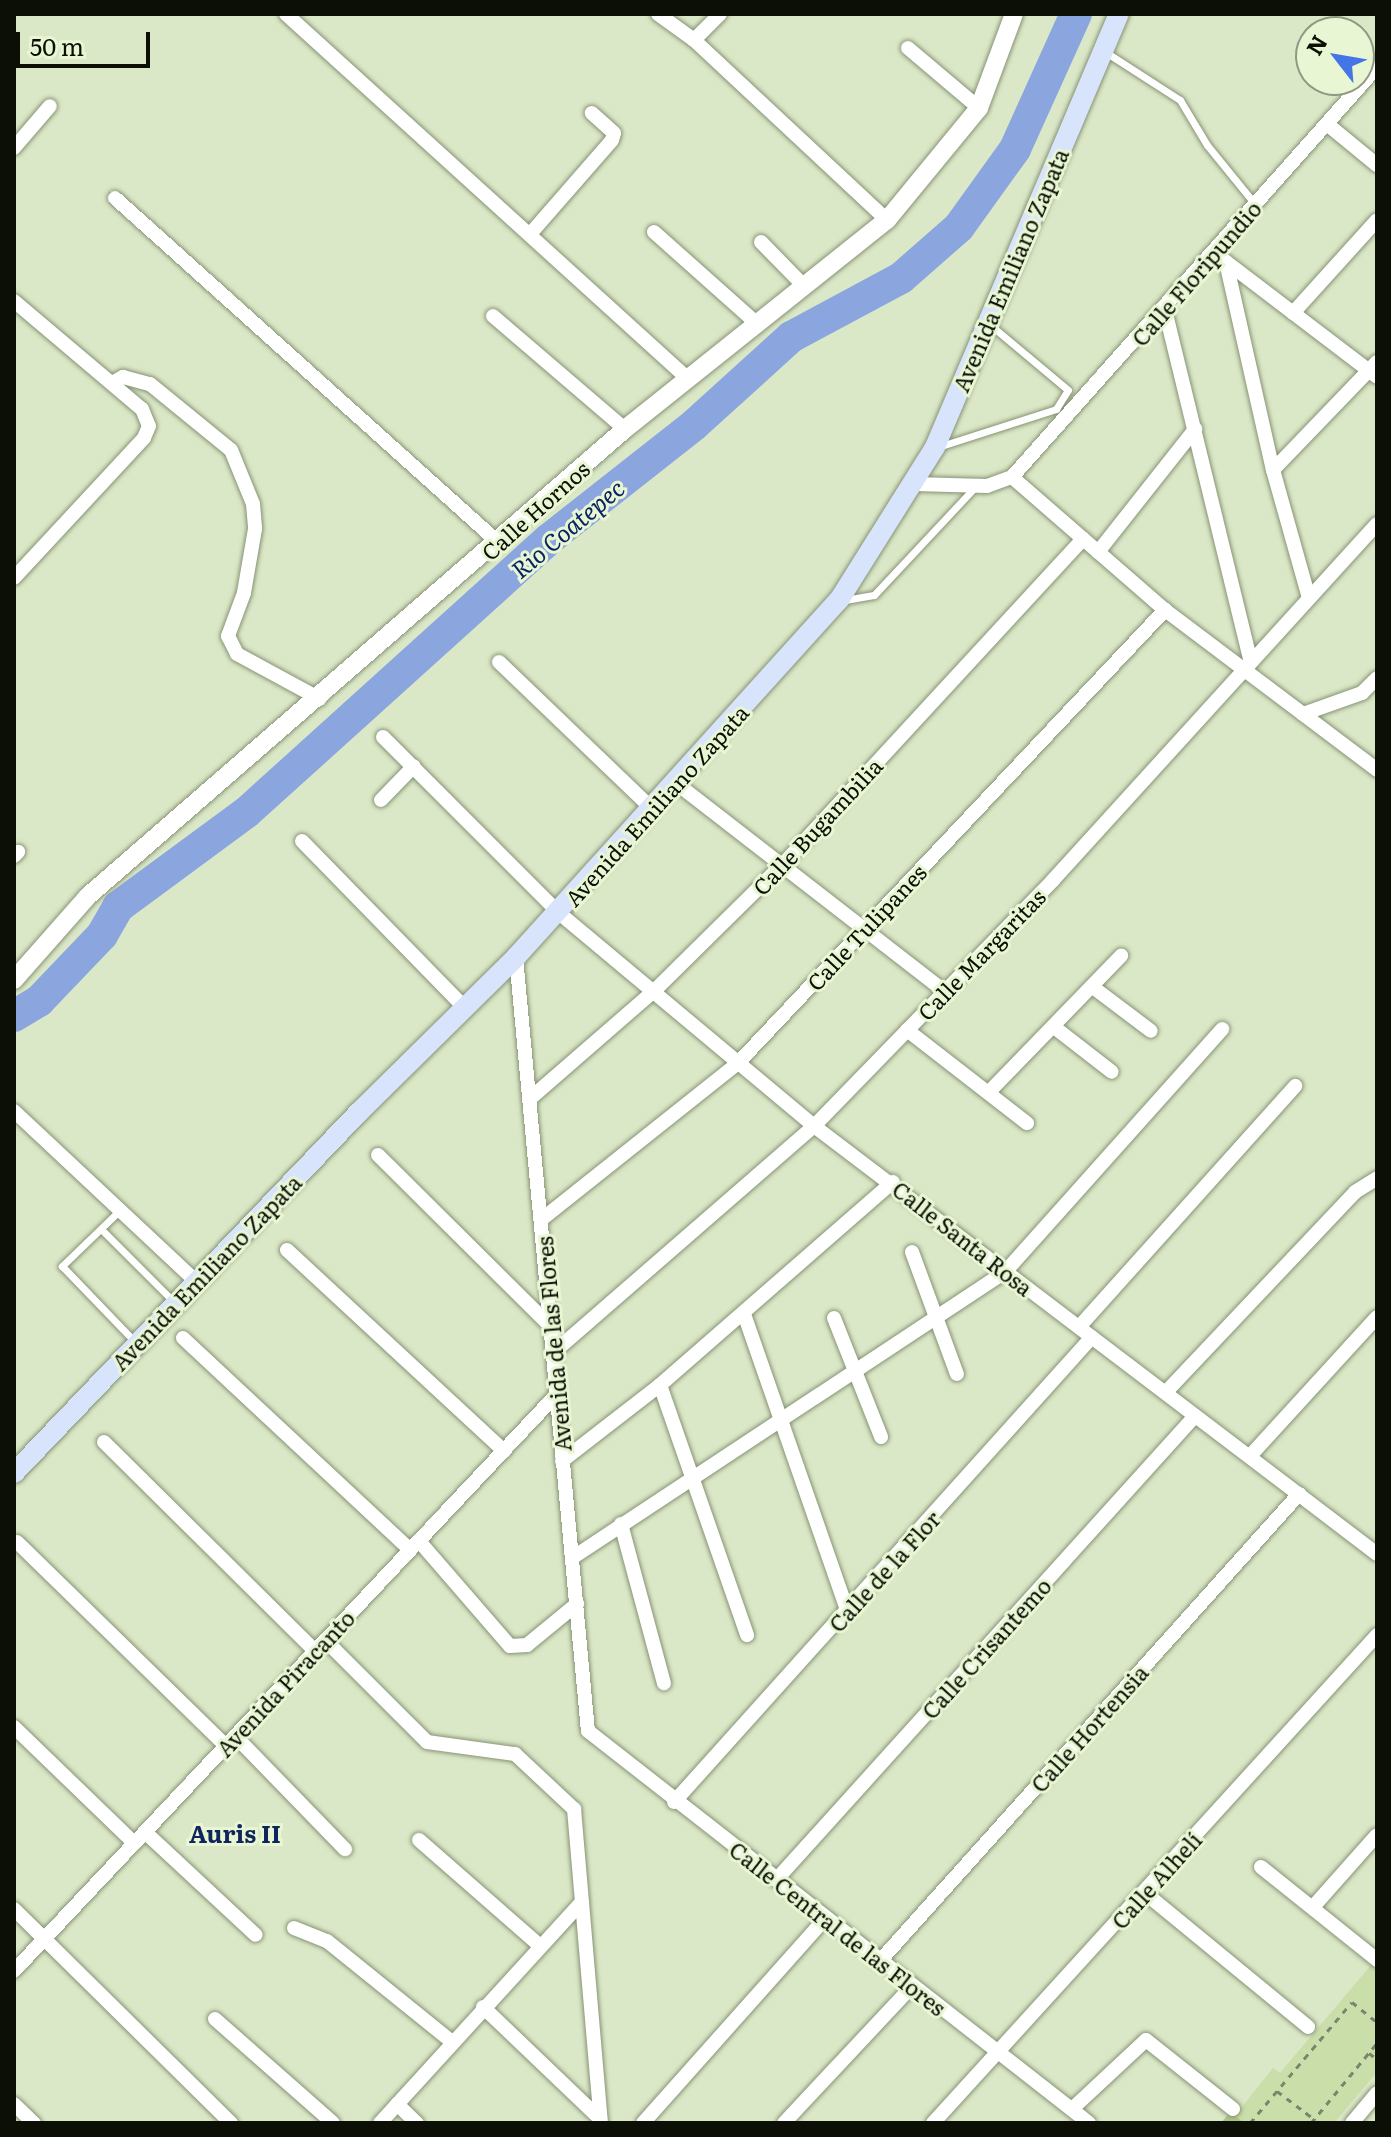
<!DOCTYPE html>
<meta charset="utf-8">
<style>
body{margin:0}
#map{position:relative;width:1391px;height:2137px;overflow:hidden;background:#dbe8c7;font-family:Literata,serif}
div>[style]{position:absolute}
.green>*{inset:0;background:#c9dea8}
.river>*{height:32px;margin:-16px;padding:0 16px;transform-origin:16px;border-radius:16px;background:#8ba6df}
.building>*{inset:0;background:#aec788}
.path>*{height:3px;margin-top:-1.5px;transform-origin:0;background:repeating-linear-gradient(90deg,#7b846d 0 6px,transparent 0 12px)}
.roads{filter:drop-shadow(0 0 2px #879375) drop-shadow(0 0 2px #879375)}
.service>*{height:7px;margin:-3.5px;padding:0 3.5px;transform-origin:3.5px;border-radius:3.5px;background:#fff}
.minor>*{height:14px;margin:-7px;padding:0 7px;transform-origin:7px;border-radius:7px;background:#fff}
.tertiary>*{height:18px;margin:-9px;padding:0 9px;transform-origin:9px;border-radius:9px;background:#fff}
.secondary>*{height:20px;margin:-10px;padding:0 10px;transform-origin:10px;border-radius:10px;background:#d8e4fb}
span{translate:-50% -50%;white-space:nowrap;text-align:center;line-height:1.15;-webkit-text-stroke:6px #e8f6d4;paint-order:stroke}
.street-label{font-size:22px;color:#0b0f05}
.water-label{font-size:24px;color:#0a2363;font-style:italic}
.neighbourhood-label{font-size:24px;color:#0f255b;font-weight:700}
.frame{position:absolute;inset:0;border:16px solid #0b0f05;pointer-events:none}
.north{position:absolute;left:1295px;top:16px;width:80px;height:80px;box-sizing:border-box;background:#e8f6d4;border:2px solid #909a81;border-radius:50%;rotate:301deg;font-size:22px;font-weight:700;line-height:32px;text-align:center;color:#0b0f05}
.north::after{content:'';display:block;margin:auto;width:28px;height:36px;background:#4475e6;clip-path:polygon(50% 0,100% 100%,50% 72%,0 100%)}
.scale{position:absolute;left:16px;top:32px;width:134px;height:36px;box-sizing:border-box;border:4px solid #0b0f05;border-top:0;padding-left:10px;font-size:24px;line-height:28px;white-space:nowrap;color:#0b0f05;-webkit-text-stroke:6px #e8f6d4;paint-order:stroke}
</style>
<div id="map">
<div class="green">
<i style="clip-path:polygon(1371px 1965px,1377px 1970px,1377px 2072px,1334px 2123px,1229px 2123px,1273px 2068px,1280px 2073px)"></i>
</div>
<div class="river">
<i style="left:14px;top:1016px;width:29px;rotate:-31deg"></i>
<i style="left:39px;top:1001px;width:91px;rotate:-46.3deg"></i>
<i style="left:102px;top:935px;width:32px;rotate:-60deg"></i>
<i style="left:118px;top:907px;width:160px;rotate:-36.4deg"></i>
<i style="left:247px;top:812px;width:406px;rotate:-42.1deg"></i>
<i style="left:548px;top:540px;width:186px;rotate:-38.2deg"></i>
<i style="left:694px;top:425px;width:131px;rotate:-42.2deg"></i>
<i style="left:791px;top:337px;width:125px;rotate:-28.2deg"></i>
<i style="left:901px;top:278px;width:77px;rotate:-41.3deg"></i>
<i style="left:959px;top:227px;width:96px;rotate:-54.3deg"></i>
<i style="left:1015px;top:149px;width:148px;rotate:-65.7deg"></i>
</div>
<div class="building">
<i style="clip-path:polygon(1230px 2112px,1244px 2123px,1221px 2123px)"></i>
</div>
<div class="path">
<i style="left:1369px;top:2053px;width:10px;rotate:37deg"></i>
<i style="left:1277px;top:2091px;width:46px;rotate:37.1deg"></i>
<i style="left:1250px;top:2123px;width:158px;rotate:-49.9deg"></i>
<i style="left:1352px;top:2002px;width:32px;rotate:39deg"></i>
<i style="left:1311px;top:2123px;width:104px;rotate:-50.5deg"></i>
</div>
<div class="roads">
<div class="service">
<i style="left:1107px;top:53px;width:87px;rotate:32.8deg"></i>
<i style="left:1180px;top:100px;width:52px;rotate:59deg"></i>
<i style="left:1207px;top:145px;width:76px;rotate:50.9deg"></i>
<i style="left:941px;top:446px;width:121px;rotate:-17.8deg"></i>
<i style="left:1056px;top:409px;width:22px;rotate:-58deg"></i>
<i style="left:1068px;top:390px;width:103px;rotate:-140.1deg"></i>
<i style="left:845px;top:600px;width:29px;rotate:-10deg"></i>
<i style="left:874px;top:595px;width:146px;rotate:-46.9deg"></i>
<i style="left:120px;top:1210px;width:81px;rotate:136deg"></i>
<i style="left:62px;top:1266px;width:107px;rotate:46.1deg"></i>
<i style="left:101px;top:1229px;width:102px;rotate:45deg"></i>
</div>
<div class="minor">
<i style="left:286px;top:14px;width:542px;rotate:42.23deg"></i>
<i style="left:658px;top:14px;width:44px;rotate:35.8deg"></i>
<i style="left:694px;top:40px;width:264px;rotate:43deg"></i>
<i style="left:694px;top:40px;width:37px;rotate:-45deg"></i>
<i style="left:908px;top:48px;width:93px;rotate:40.2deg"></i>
<i style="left:1327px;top:124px;width:65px;rotate:39.4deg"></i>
<i style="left:14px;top:148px;width:55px;rotate:-49.4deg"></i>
<i style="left:115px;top:198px;width:516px;rotate:41.94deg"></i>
<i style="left:654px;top:232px;width:135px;rotate:41.7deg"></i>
<i style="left:531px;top:233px;width:123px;rotate:-48.9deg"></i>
<i style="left:612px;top:140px;width:7px;rotate:-74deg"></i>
<i style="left:614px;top:133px;width:30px;rotate:-138deg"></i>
<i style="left:761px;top:242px;width:62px;rotate:45.7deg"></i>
<i style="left:1225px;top:261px;width:191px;rotate:37.3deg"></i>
<i style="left:1226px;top:262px;width:213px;rotate:77.3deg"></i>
<i style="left:1273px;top:470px;width:133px;rotate:74.3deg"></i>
<i style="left:14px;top:301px;width:167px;rotate:40.2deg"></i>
<i style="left:142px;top:409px;width:18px;rotate:68deg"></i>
<i style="left:149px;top:426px;width:13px;rotate:113deg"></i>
<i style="left:144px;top:438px;width:191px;rotate:132.9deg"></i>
<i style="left:1165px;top:310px;width:362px;rotate:76.3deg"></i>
<i style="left:1293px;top:313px;width:125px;rotate:-47.9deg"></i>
<i style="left:493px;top:316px;width:174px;rotate:40.6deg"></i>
<i style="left:112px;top:383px;width:13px;rotate:-29deg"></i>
<i style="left:123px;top:377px;width:28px;rotate:15deg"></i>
<i style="left:150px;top:384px;width:104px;rotate:39.2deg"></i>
<i style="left:231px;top:450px;width:58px;rotate:67.8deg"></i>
<i style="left:253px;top:504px;width:25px;rotate:85deg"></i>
<i style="left:255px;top:529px;width:65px;rotate:99.8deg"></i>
<i style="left:244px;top:593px;width:46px;rotate:110.4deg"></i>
<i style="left:228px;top:636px;width:20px;rotate:63deg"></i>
<i style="left:237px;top:654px;width:94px;rotate:28.5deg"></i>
<i style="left:1273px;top:470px;width:150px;rotate:-46.1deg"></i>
<i style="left:1012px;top:477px;width:203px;rotate:41deg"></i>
<i style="left:1165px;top:610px;width:266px;rotate:37deg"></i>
<i style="left:914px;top:484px;width:73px;rotate:1.6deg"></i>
<i style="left:987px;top:486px;width:27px;rotate:-20deg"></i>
<i style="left:1012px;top:477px;width:549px;rotate:-48.32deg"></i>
<i style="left:1098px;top:552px;width:157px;rotate:-51.7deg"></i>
<i style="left:499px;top:662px;width:211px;rotate:43.8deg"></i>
<i style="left:1303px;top:714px;width:63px;rotate:-19.6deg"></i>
<i style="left:1362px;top:693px;width:21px;rotate:-45deg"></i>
<i style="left:383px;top:737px;width:247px;rotate:45deg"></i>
<i style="left:558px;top:912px;width:334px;rotate:39.9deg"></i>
<i style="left:814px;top:1126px;width:707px;rotate:37.24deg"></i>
<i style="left:676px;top:783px;width:338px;rotate:37.8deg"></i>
<i style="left:381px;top:800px;width:47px;rotate:-45.9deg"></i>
<i style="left:302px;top:841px;width:233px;rotate:45.7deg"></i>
<i style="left:14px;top:856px;width:6px;rotate:-45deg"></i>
<i style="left:516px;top:957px;width:777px;rotate:84.69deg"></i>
<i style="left:588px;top:1731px;width:636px;rotate:38.04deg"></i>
<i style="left:1094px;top:988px;width:71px;rotate:37deg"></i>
<i style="left:1054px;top:1027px;width:73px;rotate:37.8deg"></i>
<i style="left:907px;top:1030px;width:152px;rotate:37.8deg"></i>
<i style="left:989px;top:1092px;width:190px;rotate:-45.9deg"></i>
<i style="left:533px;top:1096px;width:160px;rotate:-41deg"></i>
<i style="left:654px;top:991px;width:182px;rotate:-44.6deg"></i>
<i style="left:784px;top:863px;width:441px;rotate:-47.3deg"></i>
<i style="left:14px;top:1111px;width:250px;rotate:43.1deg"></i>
<i style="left:378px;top:1155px;width:247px;rotate:44.8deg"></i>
<i style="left:542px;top:1219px;width:251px;rotate:-38.5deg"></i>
<i style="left:738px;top:1063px;width:623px;rotate:-46.69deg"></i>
<i style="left:287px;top:1250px;width:296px;rotate:42.8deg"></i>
<i style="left:912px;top:1252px;width:130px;rotate:69.8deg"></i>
<i style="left:744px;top:1314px;width:316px;rotate:70.8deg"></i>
<i style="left:834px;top:1318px;width:128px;rotate:68.4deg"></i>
<i style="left:1079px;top:1327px;width:324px;rotate:-48.1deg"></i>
<i style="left:183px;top:1338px;width:311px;rotate:43deg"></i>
<i style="left:554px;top:1352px;width:344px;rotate:-41deg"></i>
<i style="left:814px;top:1126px;width:343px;rotate:-45.8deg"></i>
<i style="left:1053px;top:880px;width:481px;rotate:-47.7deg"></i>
<i style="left:660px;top:1385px;width:265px;rotate:70.8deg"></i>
<i style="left:1166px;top:1392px;width:275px;rotate:-46.6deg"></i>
<i style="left:1355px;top:1192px;width:26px;rotate:-32deg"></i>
<i style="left:104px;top:1442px;width:297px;rotate:44.7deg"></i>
<i style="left:1250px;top:1456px;width:188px;rotate:-47.6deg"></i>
<i style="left:562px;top:1461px;width:124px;rotate:-37.8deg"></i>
<i style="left:660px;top:1385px;width:309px;rotate:-41.1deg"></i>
<i style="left:621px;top:1524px;width:165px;rotate:74.9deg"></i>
<i style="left:419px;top:1541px;width:139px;rotate:49.1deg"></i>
<i style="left:510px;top:1646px;width:17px;rotate:-3deg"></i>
<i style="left:527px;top:1645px;width:65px;rotate:-39.4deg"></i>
<i style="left:17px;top:1542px;width:292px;rotate:44.3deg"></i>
<i style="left:572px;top:1558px;width:519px;rotate:-33.45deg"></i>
<i style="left:1005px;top:1272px;width:326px;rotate:-48.2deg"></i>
<i style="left:325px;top:1640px;width:144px;rotate:45deg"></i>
<i style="left:427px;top:1742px;width:89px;rotate:7.8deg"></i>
<i style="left:515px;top:1754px;width:81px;rotate:43deg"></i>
<i style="left:574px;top:1809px;width:315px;rotate:85.1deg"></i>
<i style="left:14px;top:1727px;width:167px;rotate:44deg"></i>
<i style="left:235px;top:1736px;width:158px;rotate:45.8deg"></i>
<i style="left:674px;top:1802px;width:625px;rotate:-48.05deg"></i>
<i style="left:145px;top:1832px;width:151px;rotate:42.9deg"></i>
<i style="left:419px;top:1840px;width:159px;rotate:41.2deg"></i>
<i style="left:1261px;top:1867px;width:149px;rotate:38.7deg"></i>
<i style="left:776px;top:1880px;width:625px;rotate:-47.92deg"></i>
<i style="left:1145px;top:1893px;width:211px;rotate:39.4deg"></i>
<i style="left:1313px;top:1907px;width:96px;rotate:-48.4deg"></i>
<i style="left:14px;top:1909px;width:305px;rotate:44.6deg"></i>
<i style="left:294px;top:1928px;width:35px;rotate:22deg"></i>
<i style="left:327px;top:1941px;width:161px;rotate:38.9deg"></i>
<i style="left:879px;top:1962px;width:629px;rotate:-48.09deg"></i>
<i style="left:14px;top:1971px;width:792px;rotate:-46.74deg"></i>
<i style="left:483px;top:2007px;width:162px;rotate:43.7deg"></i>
<i style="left:215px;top:2019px;width:157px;rotate:41.4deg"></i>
<i style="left:14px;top:2104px;width:28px;rotate:44deg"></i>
<i style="left:397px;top:2104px;width:28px;rotate:44deg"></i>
<i style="left:1072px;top:2109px;width:101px;rotate:-43deg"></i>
<i style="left:1146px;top:2040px;width:111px;rotate:38.4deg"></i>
<i style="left:380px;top:2123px;width:299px;rotate:-47.6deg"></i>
<i style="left:643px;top:2123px;width:273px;rotate:-48.3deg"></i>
<i style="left:784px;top:2123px;width:187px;rotate:-46.9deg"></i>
<i style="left:933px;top:2123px;width:660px;rotate:-47.7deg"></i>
<i style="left:1352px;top:2123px;width:39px;rotate:-50deg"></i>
</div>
<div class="tertiary">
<i style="left:14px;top:980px;width:112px;rotate:-48.6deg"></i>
<i style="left:88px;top:896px;width:712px;rotate:-41.01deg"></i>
<i style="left:625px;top:429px;width:335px;rotate:-38.6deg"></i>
<i style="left:887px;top:220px;width:145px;rotate:-50.6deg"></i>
<i style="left:979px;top:108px;width:100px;rotate:-69.6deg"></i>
</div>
<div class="secondary">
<i style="left:14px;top:1473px;width:498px;rotate:-46.3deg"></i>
<i style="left:358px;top:1113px;width:222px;rotate:-44.6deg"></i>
<i style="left:516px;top:957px;width:481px;rotate:-47.9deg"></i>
<i style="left:839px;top:600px;width:181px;rotate:-57.9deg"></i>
<i style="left:935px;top:447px;width:470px;rotate:-67deg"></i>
</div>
</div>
<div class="street-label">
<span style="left:1010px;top:270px;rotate:-67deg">Avenida Emiliano Zapata</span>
<span style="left:1196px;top:273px;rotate:-49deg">Calle Floripundio</span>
<span style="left:535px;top:510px;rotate:-42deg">Calle Hornos</span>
<span style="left:656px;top:805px;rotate:-48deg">Avenida Emiliano Zapata</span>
<span style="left:817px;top:826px;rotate:-47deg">Calle Bugambilia</span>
<span style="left:866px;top:927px;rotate:-47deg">Calle Tulipanes</span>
<span style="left:981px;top:954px;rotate:-46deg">Calle Margaritas</span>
<span style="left:963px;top:1238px;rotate:38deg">Calle Santa Rosa</span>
<span style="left:206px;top:1272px;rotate:-46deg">Avenida Emiliano Zapata</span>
<span style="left:553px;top:1344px;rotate:-95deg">Avenida de las Flores</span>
<span style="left:884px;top:1571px;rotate:-48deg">Calle de la Flor</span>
<span style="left:986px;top:1648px;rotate:-48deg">Calle Crisantemo</span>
<span style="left:285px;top:1683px;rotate:-47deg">Avenida Piracanto</span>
<span style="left:1089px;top:1728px;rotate:-48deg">Calle Hortensia</span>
<span style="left:1156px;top:1880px;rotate:-48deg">Calle Alhelí</span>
<span style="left:838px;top:1928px;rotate:38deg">Calle Central de las Flores</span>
</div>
<div class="water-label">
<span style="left:567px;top:528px;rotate:-40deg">Rio Coatepec</span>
</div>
<div class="neighbourhood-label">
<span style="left:235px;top:1833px">Auris II</span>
</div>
<div class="frame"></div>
<div class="north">N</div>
<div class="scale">50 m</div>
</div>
